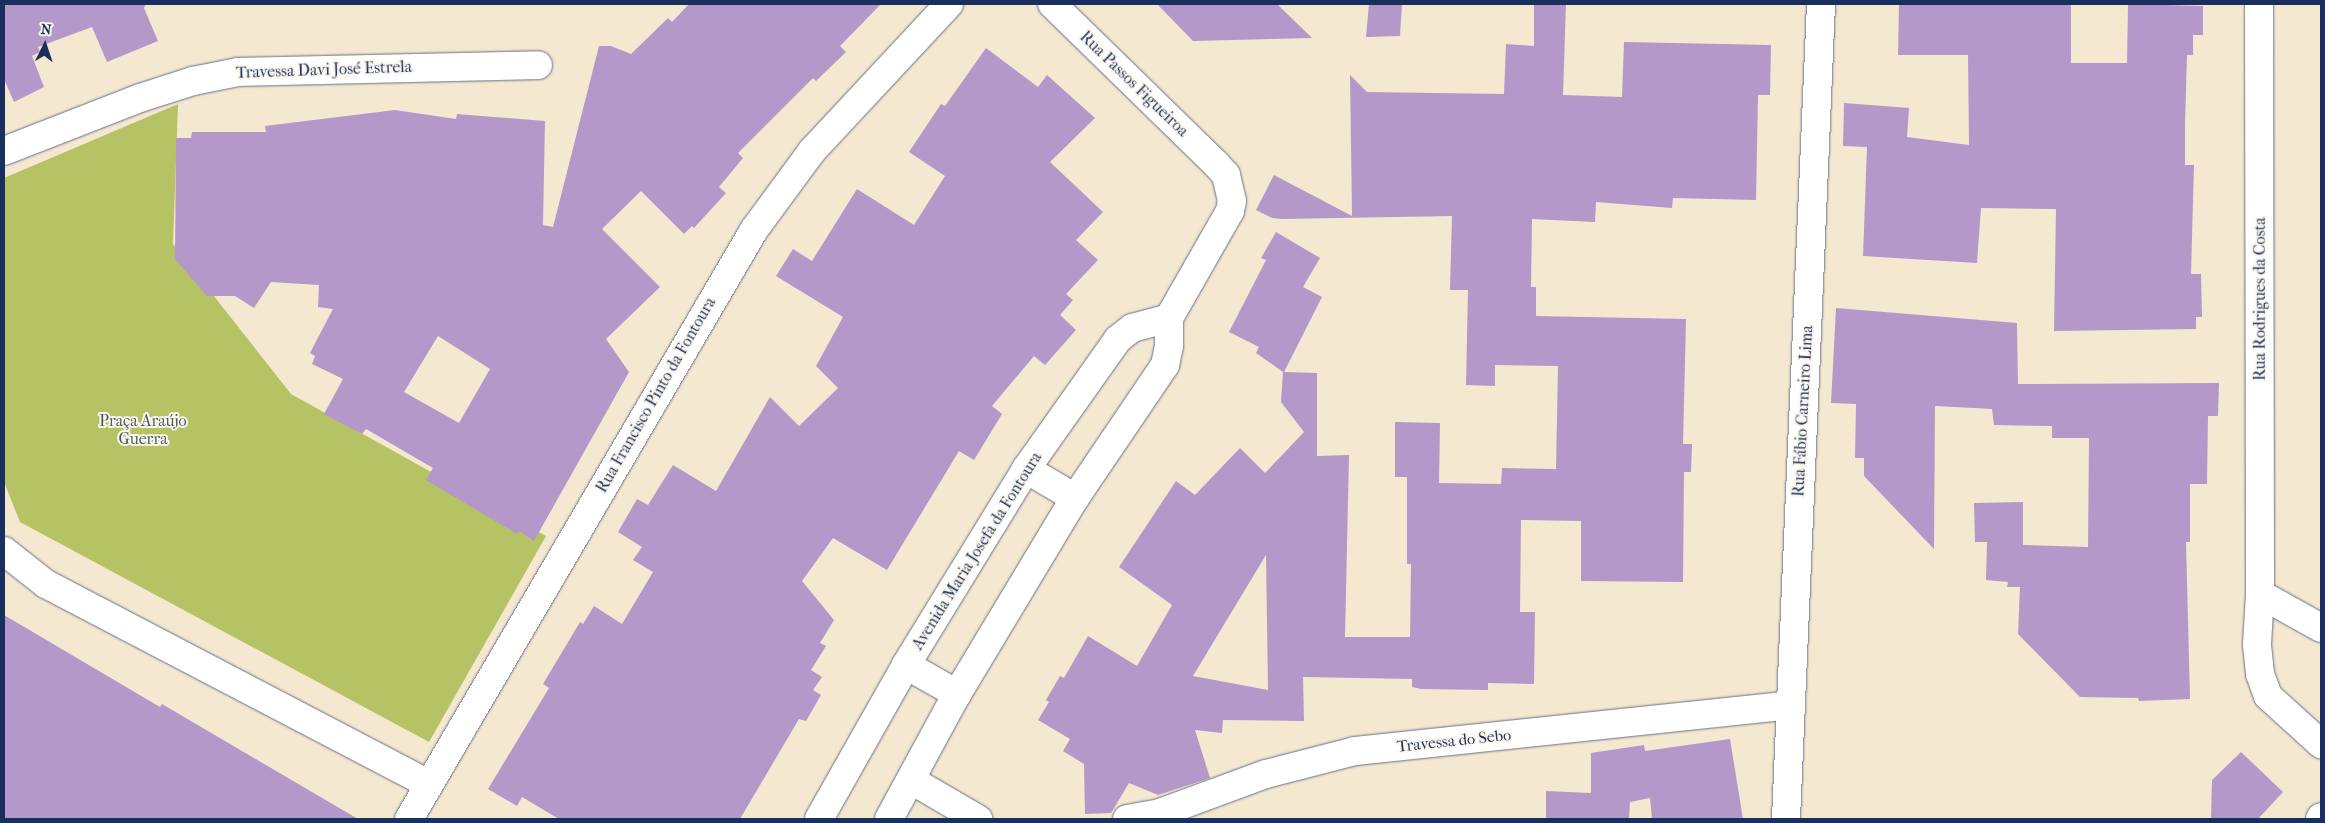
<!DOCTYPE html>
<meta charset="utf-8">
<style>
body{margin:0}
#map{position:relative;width:2325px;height:823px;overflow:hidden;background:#f5e8d0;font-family:"IM FELL French Canon",serif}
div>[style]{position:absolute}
.green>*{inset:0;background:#b5c365}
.building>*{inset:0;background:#b498c9}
.roads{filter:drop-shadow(0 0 1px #677086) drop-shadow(0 0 1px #677086)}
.minor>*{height:28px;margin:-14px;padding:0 14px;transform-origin:14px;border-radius:14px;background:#fff}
span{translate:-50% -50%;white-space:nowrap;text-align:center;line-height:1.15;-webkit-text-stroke:4px #fbf7ec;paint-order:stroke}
.street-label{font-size:16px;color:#1b2f5e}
.park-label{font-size:16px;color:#495b60}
.frame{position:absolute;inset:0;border:5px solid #1b2f5e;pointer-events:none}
.north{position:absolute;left:20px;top:20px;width:50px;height:50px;-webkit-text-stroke:4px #fbf7ec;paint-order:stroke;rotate:4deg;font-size:14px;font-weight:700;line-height:20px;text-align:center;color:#1b2f5e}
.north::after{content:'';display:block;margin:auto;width:18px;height:22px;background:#1b2f5e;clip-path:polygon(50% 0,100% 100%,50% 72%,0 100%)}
</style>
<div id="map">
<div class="green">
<i style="clip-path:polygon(178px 104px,173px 244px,291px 394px,546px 536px,429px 742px,20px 522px,4px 482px,4px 178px)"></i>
</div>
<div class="building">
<i style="clip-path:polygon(4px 4px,146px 4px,144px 8px,158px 41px,107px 62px,92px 27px,38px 47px,40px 52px,32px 56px,44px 87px,14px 102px,4px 79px)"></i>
<i style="clip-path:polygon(evenodd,689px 4px,881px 4px,840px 46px,846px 52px,816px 81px,813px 78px,738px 153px,743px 158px,719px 187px,726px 193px,694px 228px,692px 226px,684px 234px,641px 191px,602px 229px,660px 287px,606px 339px,629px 372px,534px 541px,519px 531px,517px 534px,426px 480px,433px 468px,366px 429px,362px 434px,324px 414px,343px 379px,312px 364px,315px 356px,310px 353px,333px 309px,318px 307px,319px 285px,271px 282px,254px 308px,235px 296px,207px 296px,175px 259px,176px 138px,191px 138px,192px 132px,266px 132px,265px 126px,395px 110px,456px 119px,457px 114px,545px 121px,543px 225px,553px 227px,599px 46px,611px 46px,631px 54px,668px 18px,672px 22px,689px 4px,438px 336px,490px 369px,459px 423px,404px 392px,438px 336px)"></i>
<i style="clip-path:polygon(1157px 4px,1277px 4px,1312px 38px,1193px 41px)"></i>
<i style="clip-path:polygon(1369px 4px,1402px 4px,1400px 36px,1366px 37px)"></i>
<i style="clip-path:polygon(evenodd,1534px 4px,1566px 4px,1563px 95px,1622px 97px,1624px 42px,1771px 45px,1770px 95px,1758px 95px,1756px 200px,1673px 198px,1672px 208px,1596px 202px,1595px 222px,1532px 219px,1531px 287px,1536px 287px,1536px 316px,1686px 319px,1683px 444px,1692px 444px,1691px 472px,1684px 472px,1683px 582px,1581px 581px,1581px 521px,1521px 520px,1520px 612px,1535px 612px,1534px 684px,1488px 683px,1488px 690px,1421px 689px,1412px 687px,1412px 679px,1303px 677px,1304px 721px,1223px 720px,1222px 733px,1195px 730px,1210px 778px,1158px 795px,1129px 783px,1111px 813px,1085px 814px,1084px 764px,1063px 751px,1070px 739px,1038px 720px,1049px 702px,1046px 700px,1060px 676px,1064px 678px,1088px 636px,1137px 666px,1172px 605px,1119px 567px,1176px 481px,1195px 495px,1240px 448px,1265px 473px,1304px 432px,1281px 402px,1283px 372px,1256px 353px,1259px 347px,1229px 332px,1266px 260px,1261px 258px,1276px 232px,1320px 258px,1303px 287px,1322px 297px,1284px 372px,1317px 373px,1317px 456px,1349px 455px,1345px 637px,1410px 637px,1411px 564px,1407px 564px,1407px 477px,1395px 477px,1395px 422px,1440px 423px,1439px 483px,1501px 484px,1502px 468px,1556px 469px,1558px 366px,1495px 365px,1495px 386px,1466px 385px,1468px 290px,1450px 290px,1452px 216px,1282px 219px,1272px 218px,1256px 210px,1274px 175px,1352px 216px,1350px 75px,1367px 92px,1504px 94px,1506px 44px,1534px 46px,1534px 4px,1266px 555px,1268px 690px,1193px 676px,1266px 555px)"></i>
<i style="clip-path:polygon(1899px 4px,2071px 4px,2071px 63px,2127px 63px,2128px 4px,2203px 6px,2203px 35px,2193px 35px,2193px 55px,2187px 55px,2185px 124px,2185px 165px,2194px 165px,2191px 274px,2201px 274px,2202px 317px,2196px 317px,2196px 329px,2054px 331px,2056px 209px,1981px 208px,1977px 263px,1863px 256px,1867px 147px,1843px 146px,1844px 103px,1909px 108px,1907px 137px,1969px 145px,1968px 55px,1898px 55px)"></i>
<i style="clip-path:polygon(986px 48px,1038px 87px,1047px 75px,1095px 118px,1050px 162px,1103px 212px,1076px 240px,1098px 260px,1066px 294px,1073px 300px,1060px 315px,1076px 330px,1045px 365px,1034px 356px,992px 406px,1002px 414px,974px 460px,959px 451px,887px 570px,833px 538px,802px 581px,834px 620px,820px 643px,826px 646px,811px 670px,822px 677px,813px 690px,821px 695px,806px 721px,799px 719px,740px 819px,559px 819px,522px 797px,517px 806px,488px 789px,549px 688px,543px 684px,580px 622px,583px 624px,594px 606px,622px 624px,653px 572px,633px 560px,642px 547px,618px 532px,637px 499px,648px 505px,673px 465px,716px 491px,770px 397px,799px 426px,838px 388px,816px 366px,843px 317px,776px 276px,793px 249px,812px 261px,857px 189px,914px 225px,945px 176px,909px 152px,941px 104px,945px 106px)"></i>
<i style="clip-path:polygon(1836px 308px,2017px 323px,2018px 384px,2219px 383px,2218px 416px,2208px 416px,2207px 484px,2190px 484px,2190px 542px,2186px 542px,2190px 699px,2139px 701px,2138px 698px,2080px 697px,2018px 634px,2020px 587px,2007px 587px,2008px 582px,1986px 580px,1987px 542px,1975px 542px,1974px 503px,2023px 502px,2023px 545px,2088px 547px,2089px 438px,2052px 438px,2052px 426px,1994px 425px,1992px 409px,1935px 406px,1934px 549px,1864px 476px,1864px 458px,1855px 458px,1856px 404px,1831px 403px)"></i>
<i style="clip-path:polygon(4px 615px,160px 707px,162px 704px,358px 819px,4px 819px)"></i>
<i style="clip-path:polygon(1730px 739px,1743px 819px,1652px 819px,1650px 798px,1630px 802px,1629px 819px,1546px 819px,1546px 791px,1591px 793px,1591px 753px,1644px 745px,1645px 751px)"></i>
<i style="clip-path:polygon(2241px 752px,2283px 792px,2258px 819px,2211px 819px,2212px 780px)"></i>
</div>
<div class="roads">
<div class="minor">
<i style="left:2259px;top:4px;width:590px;rotate:89.9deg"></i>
<i style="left:2260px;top:594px;width:51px;rotate:93.4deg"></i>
<i style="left:2257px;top:645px;width:29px;rotate:84deg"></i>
<i style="left:2260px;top:674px;width:23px;rotate:70deg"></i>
<i style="left:2268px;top:696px;width:72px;rotate:42.2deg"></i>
<i style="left:4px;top:151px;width:146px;rotate:-21.3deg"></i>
<i style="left:140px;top:98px;width:56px;rotate:-17.8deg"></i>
<i style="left:193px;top:81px;width:46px;rotate:-11.3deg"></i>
<i style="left:238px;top:72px;width:300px;rotate:-1.3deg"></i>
<i style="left:1026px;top:469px;width:57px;rotate:30.6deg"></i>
<i style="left:4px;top:551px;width:53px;rotate:38.2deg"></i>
<i style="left:46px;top:584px;width:431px;rotate:27.6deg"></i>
<i style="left:2260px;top:594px;width:70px;rotate:29.1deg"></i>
<i style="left:906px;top:665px;width:59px;rotate:29.6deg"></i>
<i style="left:911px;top:780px;width:78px;rotate:30.2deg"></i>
<i style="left:409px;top:819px;width:683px;rotate:-59.64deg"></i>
<i style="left:754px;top:230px;width:98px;rotate:-53.7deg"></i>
<i style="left:812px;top:151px;width:201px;rotate:-47deg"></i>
<i style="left:819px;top:819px;width:177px;rotate:-60.5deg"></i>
<i style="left:906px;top:665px;width:230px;rotate:-58.5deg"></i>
<i style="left:1026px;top:469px;width:159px;rotate:-54.7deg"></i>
<i style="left:1118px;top:339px;width:18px;rotate:-38deg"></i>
<i style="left:1132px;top:328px;width:38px;rotate:-15deg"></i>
<i style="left:889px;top:819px;width:142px;rotate:-61.5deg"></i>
<i style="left:957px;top:694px;width:229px;rotate:-59deg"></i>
<i style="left:1075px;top:498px;width:161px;rotate:-55.9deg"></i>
<i style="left:1165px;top:365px;width:19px;rotate:-78deg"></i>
<i style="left:1169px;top:346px;width:28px;rotate:-90deg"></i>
<i style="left:1169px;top:318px;width:123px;rotate:-60.3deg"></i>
<i style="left:1230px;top:211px;width:10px;rotate:-79deg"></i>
<i style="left:1232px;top:201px;width:27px;rotate:-103deg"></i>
<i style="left:1226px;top:175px;width:15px;rotate:-132deg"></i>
<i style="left:1216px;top:164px;width:229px;rotate:-135.7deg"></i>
<i style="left:1127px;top:819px;width:34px;rotate:-10deg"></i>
<i style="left:1160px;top:813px;width:113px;rotate:-20.2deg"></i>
<i style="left:1266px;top:774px;width:92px;rotate:-14.5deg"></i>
<i style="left:1355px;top:751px;width:437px;rotate:-6deg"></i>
<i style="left:1786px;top:819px;width:816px;rotate:-87.54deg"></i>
<i style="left:2320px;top:819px;width:2px;rotate:-63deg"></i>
</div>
</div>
<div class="street-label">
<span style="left:324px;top:70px;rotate:-2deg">Travessa Davi José Estrela</span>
<span style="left:1134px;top:84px;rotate:44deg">Rua Passos Figueiroa</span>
<span style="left:2260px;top:299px;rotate:-90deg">Rua Rodrigues da Costa</span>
<span style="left:656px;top:395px;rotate:-60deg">Rua Francisco Pinto da Fontoura</span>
<span style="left:1803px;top:411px;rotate:-87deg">Rua Fábio Carneiro Lima</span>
<span style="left:977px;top:551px;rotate:-58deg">Avenida Maria Josefa da Fontoura</span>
<span style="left:1454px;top:741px;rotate:-6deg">Travessa do Sebo</span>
</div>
<div class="park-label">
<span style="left:143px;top:430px">Praça Araújo<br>Guerra</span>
</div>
<div class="frame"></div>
<div class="north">N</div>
</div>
